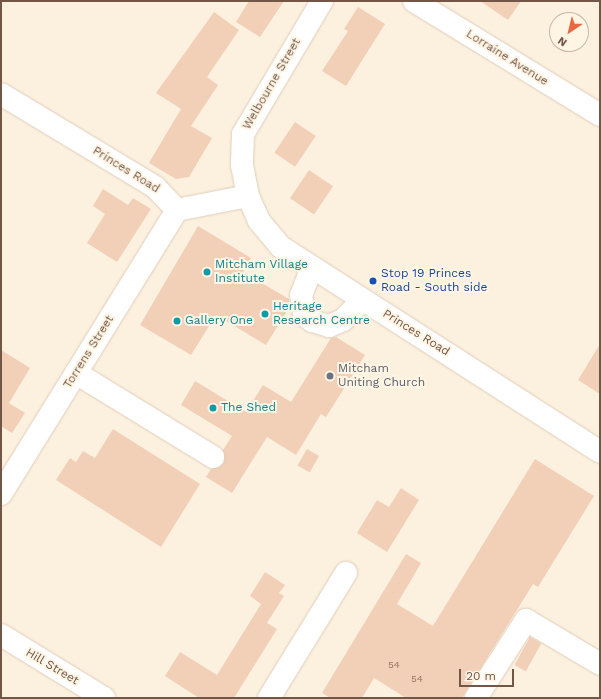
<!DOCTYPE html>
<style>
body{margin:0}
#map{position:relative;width:601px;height:699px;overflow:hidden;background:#fcf1df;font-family:"Work Sans",sans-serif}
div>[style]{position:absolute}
.building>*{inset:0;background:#f2cfb7;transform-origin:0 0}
.roads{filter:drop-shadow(0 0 1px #e0cdbb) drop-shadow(0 0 1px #e0cdbb)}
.minor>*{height:22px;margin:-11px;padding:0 11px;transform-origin:11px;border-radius:11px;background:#fff}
.dots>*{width:11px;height:11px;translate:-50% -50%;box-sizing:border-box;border:2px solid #fff5e5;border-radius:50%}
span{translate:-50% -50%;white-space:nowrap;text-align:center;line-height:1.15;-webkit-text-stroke:4px #fff5e5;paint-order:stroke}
.number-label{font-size:10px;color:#927563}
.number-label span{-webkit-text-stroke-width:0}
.street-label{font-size:12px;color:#725747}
.culture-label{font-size:12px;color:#0d838f}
.left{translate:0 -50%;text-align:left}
.transit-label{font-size:12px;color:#164399}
.worship-label{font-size:12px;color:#5b616d}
.frame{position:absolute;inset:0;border:2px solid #725747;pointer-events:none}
.north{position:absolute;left:549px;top:12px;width:40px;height:40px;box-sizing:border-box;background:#fff5e5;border:1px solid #c7b6a6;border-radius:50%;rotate:215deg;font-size:11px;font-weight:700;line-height:16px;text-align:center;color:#725747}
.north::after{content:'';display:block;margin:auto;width:14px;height:18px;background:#e86942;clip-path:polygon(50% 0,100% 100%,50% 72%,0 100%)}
.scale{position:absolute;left:459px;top:669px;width:55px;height:18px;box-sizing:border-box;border:2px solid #725747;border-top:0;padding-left:5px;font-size:12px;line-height:14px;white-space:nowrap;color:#725747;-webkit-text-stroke:3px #fff5e5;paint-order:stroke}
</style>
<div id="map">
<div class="building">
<i style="clip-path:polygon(249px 1px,284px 1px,260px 37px,236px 22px)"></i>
<i style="clip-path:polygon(480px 1px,521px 1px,508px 20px)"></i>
<i style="clip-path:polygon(358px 7px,385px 24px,346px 86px,322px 71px,348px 31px,344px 29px)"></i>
<i style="clip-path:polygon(214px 12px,239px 30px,207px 77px,218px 85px,191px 126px,212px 138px,189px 177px,176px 179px,149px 163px,181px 109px,156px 93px)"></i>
<i style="left:295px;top:122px;width:25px;height:37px;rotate:34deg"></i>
<i style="left:309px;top:170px;width:29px;height:34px;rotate:34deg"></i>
<i style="clip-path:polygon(103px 189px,128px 205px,133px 198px,151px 209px,117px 262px,87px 243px,105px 214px,93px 206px)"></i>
<i style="clip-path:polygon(198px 226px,251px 258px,243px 272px,289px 299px,290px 306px,266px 345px,216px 315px,191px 355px,140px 325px)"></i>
<i style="clip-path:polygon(336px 337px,365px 355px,326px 417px,321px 414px,296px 455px,267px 437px,232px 493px,206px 477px,211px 469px,224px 463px,223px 450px,232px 436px,181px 405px,195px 381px,246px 412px,263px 385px,291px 402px,331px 338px)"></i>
<i style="clip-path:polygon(600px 344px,600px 394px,578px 380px)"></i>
<i style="clip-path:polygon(1px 350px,30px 368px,9px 403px,25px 413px,12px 433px,1px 426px)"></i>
<i style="clip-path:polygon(113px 429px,200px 484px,161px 547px,56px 480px,70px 458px,76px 462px,83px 451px,95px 458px)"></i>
<i style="left:307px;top:449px;width:14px;height:19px;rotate:30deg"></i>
<i style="clip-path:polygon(535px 459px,594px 496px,538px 587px,533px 584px,462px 698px,406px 698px,374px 678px,362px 698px,330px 698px,322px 693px,406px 554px,421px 563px,397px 604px,433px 626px)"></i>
<i style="clip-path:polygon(401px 488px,419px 500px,387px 552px,357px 533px,377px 500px,389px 507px)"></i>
<i style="clip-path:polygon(265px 572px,285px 585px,279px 593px,284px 596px,267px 623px,277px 629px,234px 698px,199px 698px,165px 676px,180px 652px,217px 675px,261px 604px,250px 596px)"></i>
<i style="left:530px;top:637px;width:13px;height:32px;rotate:29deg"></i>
</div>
<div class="roads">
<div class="minor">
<i style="left:322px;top:1px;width:155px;rotate:120.7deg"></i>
<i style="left:243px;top:134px;width:31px;rotate:92deg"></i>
<i style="left:242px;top:165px;width:32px;rotate:79deg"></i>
<i style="left:248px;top:196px;width:27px;rotate:66deg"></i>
<i style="left:259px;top:221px;width:34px;rotate:50deg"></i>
<i style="left:281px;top:247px;width:379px;rotate:32.7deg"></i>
<i style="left:414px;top:1px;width:218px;rotate:31.5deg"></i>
<i style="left:1px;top:94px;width:180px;rotate:31.1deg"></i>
<i style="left:155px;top:187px;width:32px;rotate:46deg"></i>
<i style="left:177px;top:210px;width:72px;rotate:-11.2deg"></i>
<i style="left:312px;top:267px;width:30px;rotate:111deg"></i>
<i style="left:301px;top:295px;width:20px;rotate:81deg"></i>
<i style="left:304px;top:315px;width:10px;rotate:37deg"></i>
<i style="left:312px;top:321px;width:18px;rotate:16deg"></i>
<i style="left:329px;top:326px;width:15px;rotate:-23deg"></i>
<i style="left:343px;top:320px;width:28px;rotate:-46deg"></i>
<i style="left:76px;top:373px;width:161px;rotate:31.5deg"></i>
<i style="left:1px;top:494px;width:334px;rotate:-58.2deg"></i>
<i style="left:1px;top:635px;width:121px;rotate:31.5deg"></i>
<i style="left:269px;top:698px;width:147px;rotate:-58.4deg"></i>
<i style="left:476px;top:698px;width:93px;rotate:-57.3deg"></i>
<i style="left:526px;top:620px;width:86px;rotate:30.7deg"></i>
</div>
</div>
<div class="dots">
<i style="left:207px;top:272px;background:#0f9aa8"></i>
<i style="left:373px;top:281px;background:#1a4fb4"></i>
<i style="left:265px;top:314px;background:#0f9aa8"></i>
<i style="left:177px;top:321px;background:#0f9aa8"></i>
<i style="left:330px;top:376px;background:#6b7280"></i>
<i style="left:213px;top:408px;background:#0f9aa8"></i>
</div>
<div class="number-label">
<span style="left:394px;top:665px">54</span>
<span style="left:417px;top:679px">54</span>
</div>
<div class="street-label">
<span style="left:507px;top:58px;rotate:32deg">Lorraine Avenue</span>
<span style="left:272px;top:84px;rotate:-60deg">Welbourne Street</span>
<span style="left:126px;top:170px;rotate:32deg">Princes Road</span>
<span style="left:416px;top:333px;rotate:32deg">Princes Road</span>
<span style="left:89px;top:352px;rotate:-58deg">Torrens Street</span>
<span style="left:52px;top:667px;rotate:31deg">Hill Street</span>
</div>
<div class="culture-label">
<span class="left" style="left:215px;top:272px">Mitcham Village<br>Institute</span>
<span class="left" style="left:273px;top:314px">Heritage<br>Research Centre</span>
<span class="left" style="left:185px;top:321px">Gallery One</span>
<span class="left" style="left:221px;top:408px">The Shed</span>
</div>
<div class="transit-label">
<span class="left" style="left:381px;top:281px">Stop 19 Princes<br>Road - South side</span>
</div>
<div class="worship-label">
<span class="left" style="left:338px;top:376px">Mitcham<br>Uniting Church</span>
</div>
<div class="frame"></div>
<div class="north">N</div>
<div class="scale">20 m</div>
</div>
